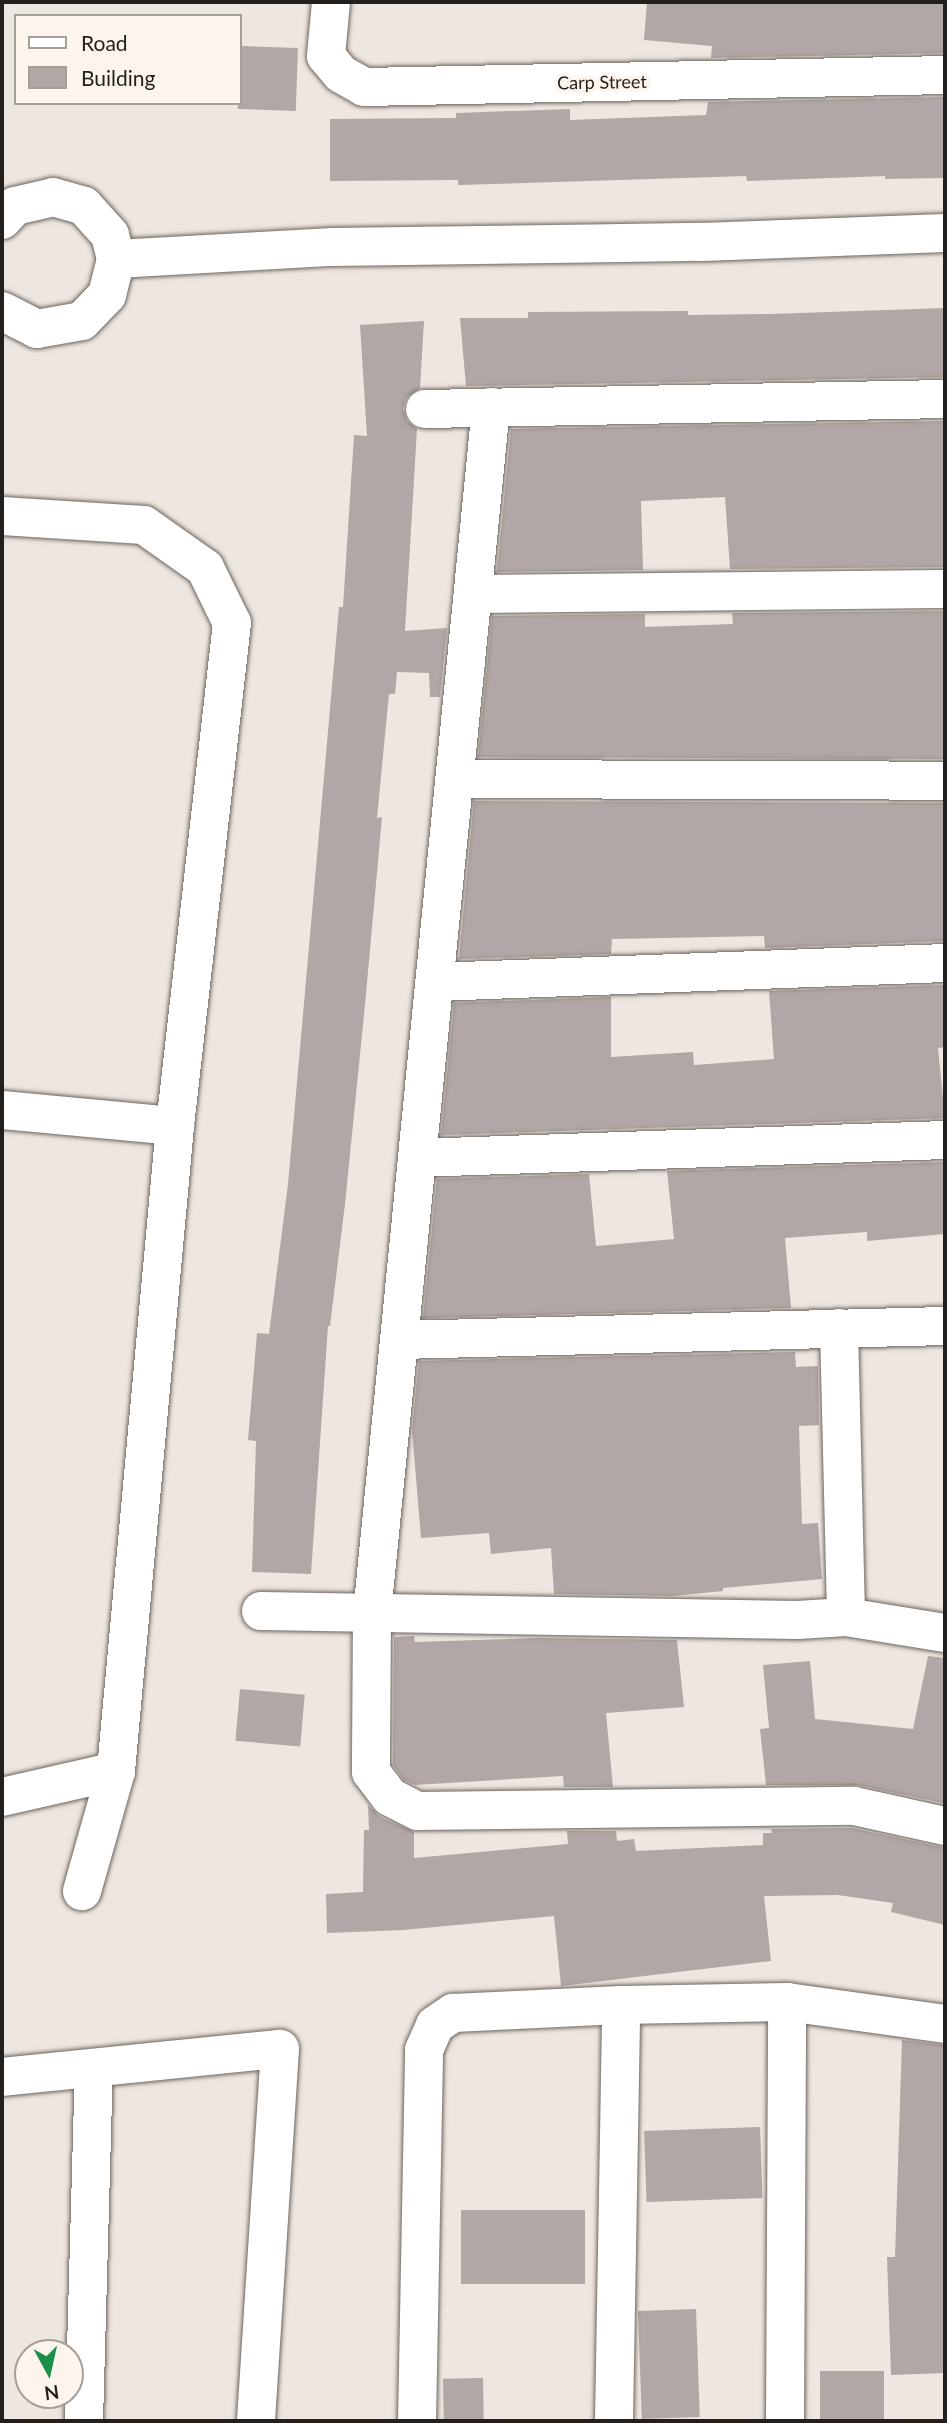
<!DOCTYPE html>
<style>
body{margin:0}
#map{position:relative;width:947px;height:2423px;overflow:hidden;background:#eee6e0;font-family:Lato,sans-serif}
div>[style]{position:absolute}
.building>*{inset:0;background:#b1a7a6;transform-origin:0 0}
.roads{filter:drop-shadow(0 0 2px #6c655f) drop-shadow(0 0 2px #6c655f)}
.minor>*{height:38px;margin:-19px;padding:0 19px;transform-origin:19px;border-radius:19px;background:#fff}
span{translate:-50% -50%;white-space:nowrap;text-align:center;line-height:1.15;-webkit-text-stroke:7px #fcf4ed;paint-order:stroke}
.street-label{font-size:18px;color:#221f1d}
.frame{position:absolute;inset:0;border:4px solid #221f1d;pointer-events:none}
.legend{position:absolute;left:14px;top:14px;width:228px;height:91px;box-sizing:border-box;background:#fcf4ed;border:2px solid #a59f9a;margin:0;padding:9px 12px;list-style:none;font-size:21px;color:#221f1d}
.legend li{display:flex;align-items:center;gap:14px;height:35px}
.legend b{width:35px;border:2px solid #a59f9a}
.north{position:absolute;left:14px;top:2339px;width:70px;height:70px;box-sizing:border-box;background:#fcf4ed;border:2px solid #a59f9a;border-radius:50%;rotate:172deg;font-size:19px;font-weight:700;line-height:28px;text-align:center;color:#221f1d}
.north::after{content:'';display:block;margin:auto;width:24px;height:32px;background:#1c8f4a;clip-path:polygon(50% 0,100% 100%,50% 72%,0 100%)}
</style>
<div id="map">
<div class="building">
<i style="clip-path:polygon(647px 2px,945px 2px,945px 53px,711px 58px,712px 46px,644px 40px)"></i>
<i style="left:240px;top:46px;width:58px;height:63px;rotate:2deg"></i>
<i style="clip-path:polygon(945px 97px,945px 178px,885px 179px,885px 176px,747px 181px,746px 176px,458px 185px,458px 180px,330px 181px,330px 119px,456px 118px,456px 113px,570px 109px,570px 120px,706px 115px,708px 102px)"></i>
<i style="clip-path:polygon(945px 308px,945px 377px,466px 386px,460px 318px,528px 318px,528px 312px,688px 311px,688px 315px,770px 314px)"></i>
<i style="clip-path:polygon(424px 321px,420px 388px,406px 398px,403px 409px,407px 421px,417px 429px,405px 631px,447px 628px,440px 697px,430px 697px,429px 673px,397px 672px,395px 694px,389px 694px,377px 818px,382px 817px,365px 1005px,345px 1204px,330px 1326px,328px 1326px,311px 1574px,252px 1572px,256px 1441px,248px 1440px,257px 1333px,269px 1334px,288px 1184px,339px 607px,343px 607px,354px 435px,367px 436px,360px 325px)"></i>
<i style="clip-path:polygon(945px 421px,945px 567px,730px 569px,725px 497px,641px 501px,643px 570px,497px 572px,511px 429px)"></i>
<i style="clip-path:polygon(945px 611px,945px 759px,478px 757px,492px 616px,645px 614px,645px 627px,733px 624px,732px 613px)"></i>
<i style="clip-path:polygon(474px 801px,945px 803px,945px 941px,765px 948px,764px 936px,612px 939px,611px 954px,459px 959px)"></i>
<i style="clip-path:polygon(945px 985px,945px 1047px,938px 1048px,945px 1118px,441px 1135px,454px 1003px,611px 997px,611px 1057px,693px 1052px,694px 1065px,774px 1059px,769px 991px)"></i>
<i style="clip-path:polygon(945px 1162px,945px 1234px,867px 1241px,867px 1232px,785px 1238px,791px 1308px,423px 1318px,437px 1179px,589px 1174px,596px 1246px,674px 1239px,667px 1171px)"></i>
<i style="clip-path:polygon(795px 1352px,796px 1367px,818px 1366px,819px 1425px,799px 1426px,802px 1524px,818px 1523px,822px 1579px,723px 1588px,723px 1591px,673px 1596px,554px 1594px,551px 1548px,491px 1554px,489px 1533px,421px 1538px,412px 1430px,419px 1361px)"></i>
<i style="clip-path:polygon(414px 1636px,415px 1642px,538px 1638px,677px 1640px,684px 1707px,606px 1713px,613px 1787px,564px 1787px,563px 1776px,415px 1785px,404px 1780px,393px 1765px,394px 1637px)"></i>
<i style="clip-path:polygon(928px 1656px,945px 1658px,943px 1803px,858px 1785px,766px 1785px,760px 1729px,769px 1728px,763px 1665px,810px 1661px,815px 1719px,913px 1729px)"></i>
<i style="left:240px;top:1689px;width:65px;height:52px;rotate:5deg"></i>
<i style="clip-path:polygon(368px 1805px,380px 1817px,414px 1832px,414px 1858px,568px 1844px,567px 1831px,616px 1831px,617px 1841px,634px 1839px,636px 1851px,763px 1845px,763px 1833px,772px 1833px,771px 1829px,852px 1828px,945px 1848px,945px 1925px,891px 1912px,893px 1903px,838px 1895px,764px 1896px,771px 1961px,561px 1986px,554px 1916px,403px 1930px,327px 1933px,326px 1894px,363px 1892px,364px 1830px,369px 1830px)"></i>
<i style="clip-path:polygon(902px 2040px,945px 2045px,945px 2373px,891px 2375px,887px 2257px,895px 2257px)"></i>
<i style="left:760px;top:2127px;width:71px;height:116px;rotate:88deg"></i>
<i style="left:461px;top:2210px;width:124px;height:74px"></i>
<i style="left:696px;top:2309px;width:108px;height:58px;rotate:88deg"></i>
<i style="left:884px;top:2371px;width:50px;height:64px;rotate:90deg"></i>
<i style="left:483px;top:2378px;width:43px;height:40px;rotate:89deg"></i>
</div>
<div class="roads">
<div class="minor">
<i style="left:331px;top:2px;width:54px;rotate:95.3deg"></i>
<i style="left:326px;top:56px;width:23px;rotate:50deg"></i>
<i style="left:341px;top:74px;width:26px;rotate:29deg"></i>
<i style="left:364px;top:87px;width:581px;rotate:-1.18deg"></i>
<i style="left:2px;top:220px;width:19px;rotate:-47deg"></i>
<i style="left:15px;top:206px;width:39px;rotate:-13deg"></i>
<i style="left:53px;top:197px;width:32px;rotate:16deg"></i>
<i style="left:84px;top:206px;width:39px;rotate:48deg"></i>
<i style="left:110px;top:235px;width:25px;rotate:76deg"></i>
<i style="left:116px;top:259px;width:37px;rotate:104deg"></i>
<i style="left:107px;top:295px;width:36px;rotate:134deg"></i>
<i style="left:82px;top:321px;width:46px;rotate:169.9deg"></i>
<i style="left:37px;top:329px;width:39px;rotate:-153deg"></i>
<i style="left:116px;top:259px;width:217px;rotate:-3.2deg"></i>
<i style="left:333px;top:247px;width:369px;rotate:-0.8deg"></i>
<i style="left:702px;top:242px;width:243px;rotate:-2.1deg"></i>
<i style="left:491px;top:407px;width:1214px;rotate:95.63deg"></i>
<i style="left:372px;top:1615px;width:157px;rotate:90.4deg"></i>
<i style="left:371px;top:1772px;width:31px;rotate:53deg"></i>
<i style="left:390px;top:1797px;width:31px;rotate:27deg"></i>
<i style="left:418px;top:1811px;width:436px;rotate:-0.7deg"></i>
<i style="left:854px;top:1806px;width:93px;rotate:12.4deg"></i>
<i style="left:425px;top:409px;width:520px;rotate:-1.1deg"></i>
<i style="left:2px;top:516px;width:142px;rotate:3.6deg"></i>
<i style="left:144px;top:525px;width:75px;rotate:35.2deg"></i>
<i style="left:205px;top:568px;width:61px;rotate:63.9deg"></i>
<i style="left:232px;top:623px;width:506px;rotate:96.47deg"></i>
<i style="left:175px;top:1126px;width:648px;rotate:95.23deg"></i>
<i style="left:116px;top:1771px;width:125px;rotate:105.8deg"></i>
<i style="left:473px;top:594px;width:472px;rotate:-0.6deg"></i>
<i style="left:455px;top:779px;width:490px;rotate:0.2deg"></i>
<i style="left:435px;top:982px;width:510px;rotate:-2.13deg"></i>
<i style="left:2px;top:1110px;width:174px;rotate:5.3deg"></i>
<i style="left:417px;top:1158px;width:528px;rotate:-1.95deg"></i>
<i style="left:839px;top:1328px;width:289px;rotate:88.6deg"></i>
<i style="left:400px;top:1340px;width:545px;rotate:-1.47deg"></i>
<i style="left:261px;top:1611px;width:536px;rotate:0.96deg"></i>
<i style="left:797px;top:1620px;width:49px;rotate:-3.5deg"></i>
<i style="left:846px;top:1617px;width:100px;rotate:9.2deg"></i>
<i style="left:2px;top:1797px;width:117px;rotate:-12.8deg"></i>
<i style="left:2px;top:2077px;width:279px;rotate:-5.8deg"></i>
<i style="left:280px;top:2049px;width:373px;rotate:93.7deg"></i>
<i style="left:84px;top:2421px;width:351px;rotate:-88.4deg"></i>
<i style="left:417px;top:2421px;width:371px;rotate:-88.9deg"></i>
<i style="left:424px;top:2050px;width:27px;rotate:-66deg"></i>
<i style="left:435px;top:2025px;width:22px;rotate:-34deg"></i>
<i style="left:453px;top:2013px;width:168px;rotate:-2.7deg"></i>
<i style="left:621px;top:2005px;width:166px;rotate:-1deg"></i>
<i style="left:787px;top:2002px;width:160px;rotate:7.9deg"></i>
<i style="left:614px;top:2421px;width:416px;rotate:-89deg"></i>
<i style="left:785px;top:2421px;width:419px;rotate:-89.7deg"></i>
</div>
</div>
<div class="street-label">
<span style="left:602px;top:82px;rotate:-1deg">Carp Street</span>
</div>
<div class="frame"></div>
<ul class="legend">
<li><b style="height:9px;background:#fff"></b>Road</li>
<li><b style="height:19px;background:#b1a7a6"></b>Building</li>
</ul>
<div class="north">N</div>
</div>
